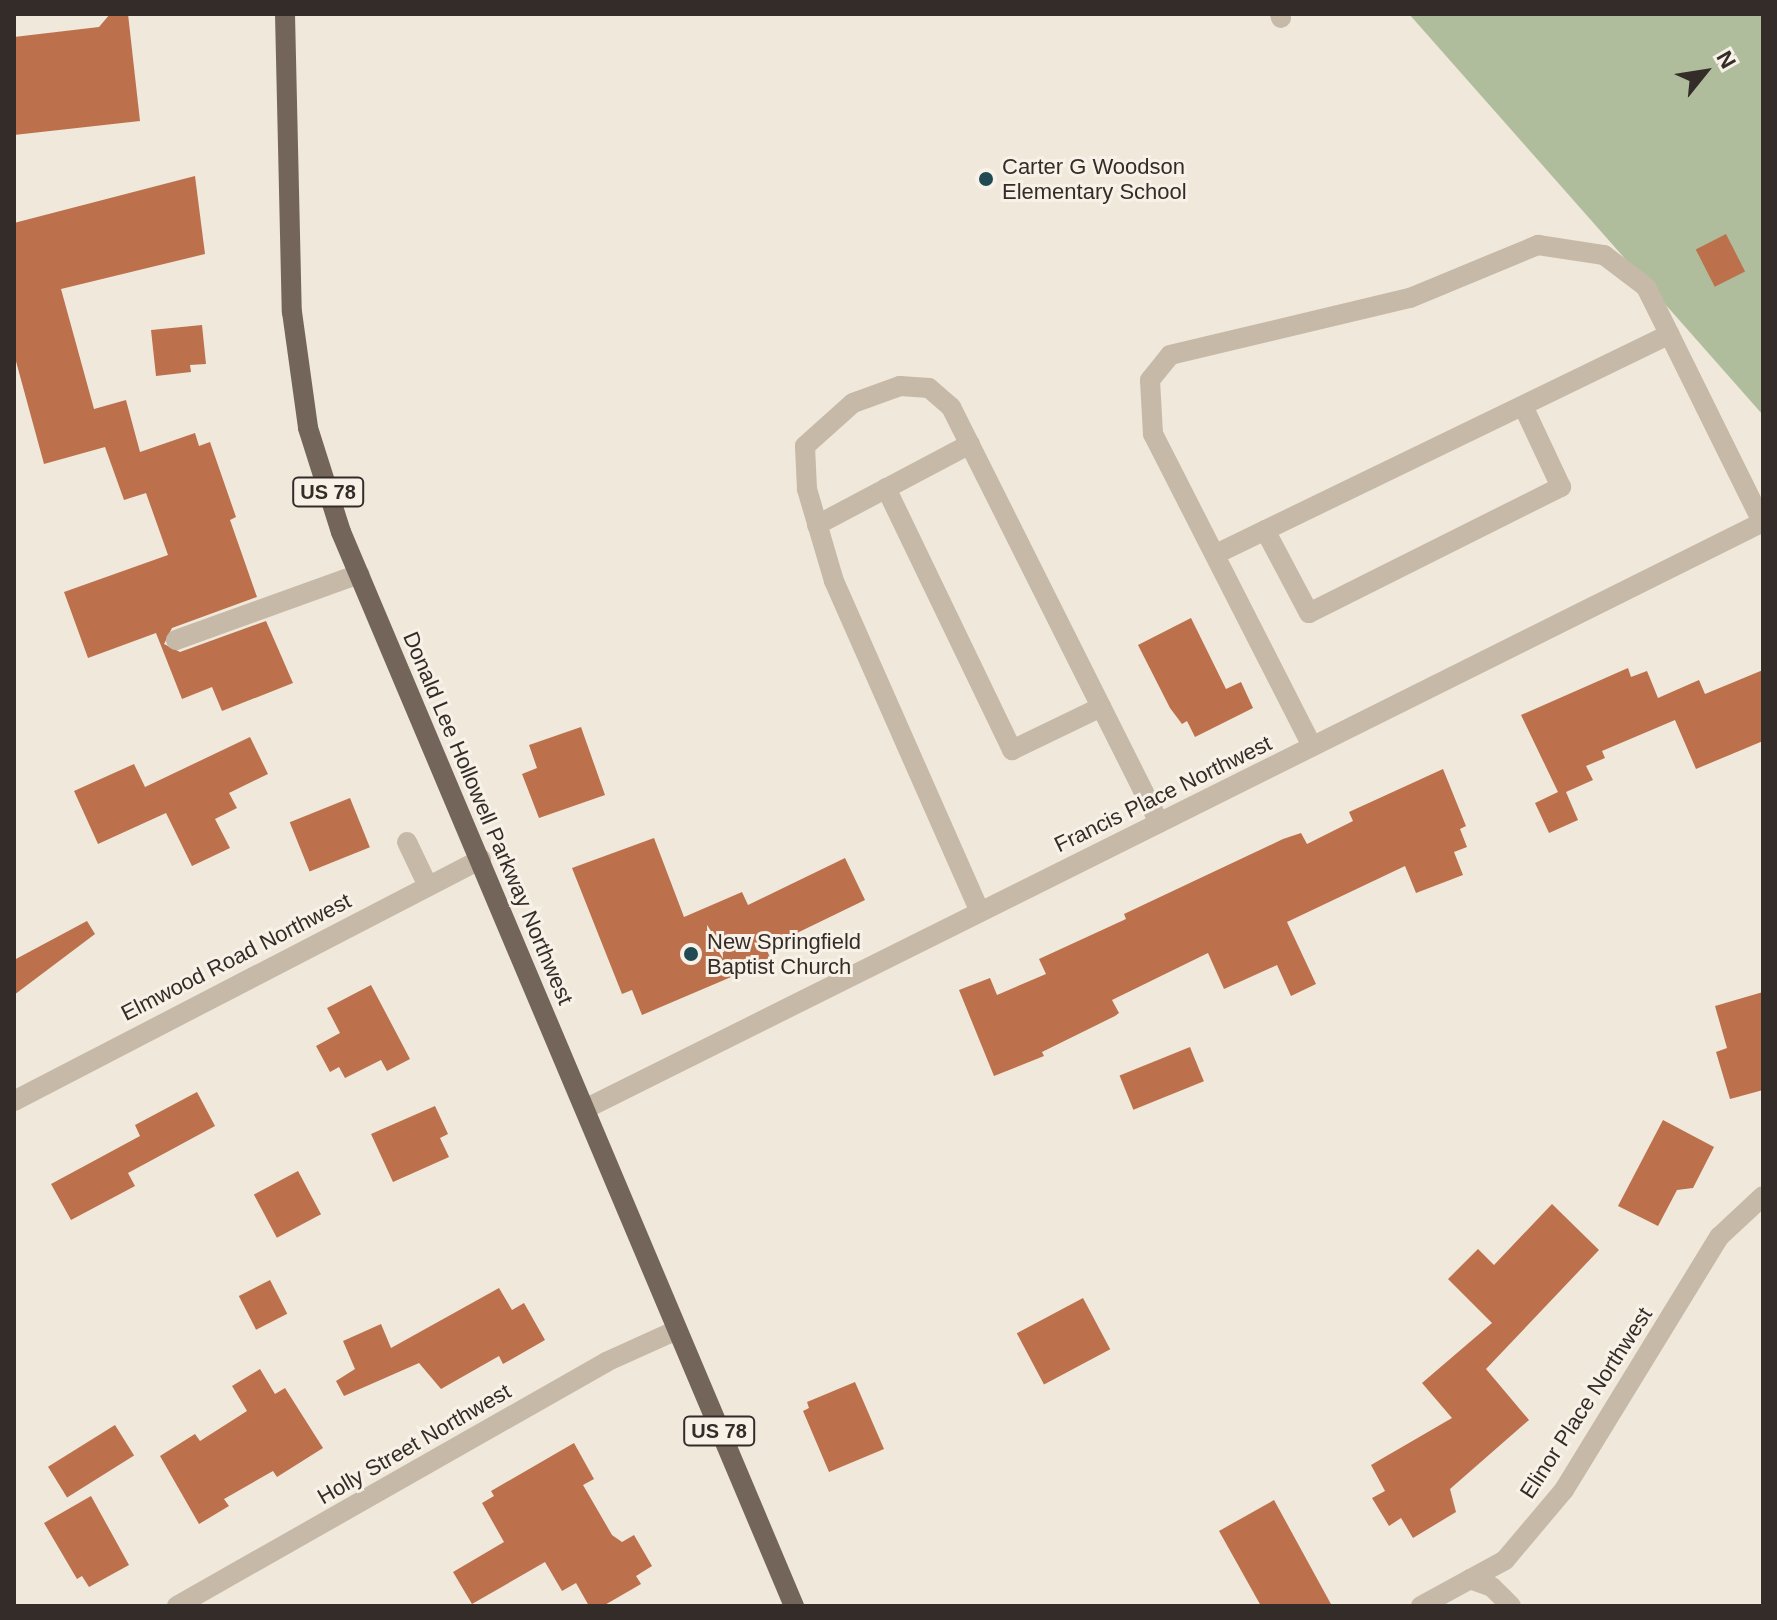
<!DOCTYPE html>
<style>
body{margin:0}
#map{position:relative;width:1777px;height:1620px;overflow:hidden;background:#efe8db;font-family:Helvetica,sans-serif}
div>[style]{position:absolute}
.green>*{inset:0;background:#afbd9c}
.building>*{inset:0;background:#bc714c;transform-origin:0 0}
.minor>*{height:20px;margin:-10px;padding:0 10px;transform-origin:10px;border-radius:10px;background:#c6b9a8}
.major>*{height:20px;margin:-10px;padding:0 10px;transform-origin:10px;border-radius:10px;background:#74655a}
.dots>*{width:22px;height:22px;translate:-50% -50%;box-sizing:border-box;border:4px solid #f8f1e7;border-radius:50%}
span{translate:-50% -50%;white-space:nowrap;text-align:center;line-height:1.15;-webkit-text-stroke:6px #f8f1e7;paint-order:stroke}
.shield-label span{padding:2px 6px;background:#f8f1e7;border:2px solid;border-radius:6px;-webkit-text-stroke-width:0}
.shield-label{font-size:20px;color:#342c28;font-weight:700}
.poi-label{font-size:22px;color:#342c28}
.left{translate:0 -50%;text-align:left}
.street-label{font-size:22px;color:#342c28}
.frame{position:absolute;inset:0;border:16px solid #342c28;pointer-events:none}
.north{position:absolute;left:1665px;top:32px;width:80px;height:80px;-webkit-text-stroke:6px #f8f1e7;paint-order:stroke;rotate:60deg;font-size:22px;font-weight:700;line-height:32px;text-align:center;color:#342c28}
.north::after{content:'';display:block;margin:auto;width:28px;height:36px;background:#342c28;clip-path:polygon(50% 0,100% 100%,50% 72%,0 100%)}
</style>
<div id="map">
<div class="green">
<i style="clip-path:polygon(1409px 14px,1763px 14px,1763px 415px)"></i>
</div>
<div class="building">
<i style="clip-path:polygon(110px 14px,128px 14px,140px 121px,14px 135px,14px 37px,99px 27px)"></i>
<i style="clip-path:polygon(195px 176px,205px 254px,61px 289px,94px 409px,126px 400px,140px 452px,195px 433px,199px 446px,210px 442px,236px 517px,230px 520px,257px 597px,172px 628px,164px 644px,180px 652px,266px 621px,293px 683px,222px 711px,212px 687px,182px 699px,156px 633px,88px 658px,64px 592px,168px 555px,146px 493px,124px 500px,105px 447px,44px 464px,14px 354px,14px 223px)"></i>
<i style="left:1726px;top:234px;width:42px;height:34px;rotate:63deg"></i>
<i style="clip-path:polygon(202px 325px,206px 364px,190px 365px,191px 372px,156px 376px,151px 330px)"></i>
<i style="clip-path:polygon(1191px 618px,1226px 689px,1241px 682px,1253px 708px,1195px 737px,1187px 721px,1182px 724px,1170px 708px,1138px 645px)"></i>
<i style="clip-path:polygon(1628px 668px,1631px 677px,1647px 671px,1658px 698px,1699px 680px,1705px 694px,1763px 670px,1763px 741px,1696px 769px,1675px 720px,1602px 751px,1605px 758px,1586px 766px,1593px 780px,1566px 792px,1578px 820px,1549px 833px,1535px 803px,1558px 792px,1521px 715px)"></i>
<i style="clip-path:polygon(581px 727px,605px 795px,539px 818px,522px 774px,537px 768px,529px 745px)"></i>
<i style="clip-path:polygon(250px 737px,268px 774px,229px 793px,237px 808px,215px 819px,230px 848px,192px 866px,166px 813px,98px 844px,74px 791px,134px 764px,145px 787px)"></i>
<i style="clip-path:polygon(1443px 769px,1466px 826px,1460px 829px,1467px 847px,1454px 852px,1463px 875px,1416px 893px,1405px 866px,1287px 922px,1316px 984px,1291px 996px,1277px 965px,1224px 989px,1208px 953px,1112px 1000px,1119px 1013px,1115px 1016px,1042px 1052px,1044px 1056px,994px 1076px,959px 990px,990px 978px,997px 995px,1046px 974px,1039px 959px,1126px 919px,1124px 914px,1283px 839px,1301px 833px,1307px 844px,1353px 821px,1349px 812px)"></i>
<i style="left:350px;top:798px;width:53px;height:65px;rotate:68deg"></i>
<i style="clip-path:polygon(654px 838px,684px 917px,742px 892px,748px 905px,845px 858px,865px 900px,766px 948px,771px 960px,642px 1015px,632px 990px,622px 994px,572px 868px)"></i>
<i style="clip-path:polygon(87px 921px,95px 934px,14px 995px,14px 960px)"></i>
<i style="clip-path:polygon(371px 985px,410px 1059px,387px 1071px,381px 1060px,345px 1078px,339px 1067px,330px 1072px,316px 1046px,340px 1033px,327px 1008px)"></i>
<i style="clip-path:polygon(1763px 992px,1763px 1090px,1730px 1099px,1716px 1052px,1727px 1048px,1715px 1006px)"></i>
<i style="left:1190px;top:1047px;width:37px;height:76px;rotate:68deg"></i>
<i style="clip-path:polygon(197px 1092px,215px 1126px,128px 1173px,135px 1186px,71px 1220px,51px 1184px,140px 1136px,135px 1125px)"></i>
<i style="clip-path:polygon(435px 1106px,448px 1134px,440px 1138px,449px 1157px,393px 1182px,371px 1134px)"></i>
<i style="clip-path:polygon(1663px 1120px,1714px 1147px,1693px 1188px,1677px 1190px,1658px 1226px,1618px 1206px)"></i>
<i style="left:298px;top:1171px;width:49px;height:50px;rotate:62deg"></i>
<i style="clip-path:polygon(1552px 1204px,1599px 1250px,1486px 1369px,1529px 1420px,1450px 1489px,1456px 1512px,1413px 1538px,1401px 1518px,1389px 1526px,1372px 1498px,1385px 1491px,1371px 1465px,1452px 1418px,1422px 1383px,1492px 1323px,1448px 1279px,1478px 1249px,1494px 1265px)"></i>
<i style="left:270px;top:1280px;width:38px;height:35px;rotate:63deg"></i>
<i style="clip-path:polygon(499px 1288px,512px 1310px,524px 1303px,545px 1340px,503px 1364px,499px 1356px,441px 1389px,419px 1363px,344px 1396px,336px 1381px,355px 1369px,343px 1341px,381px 1324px,391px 1348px)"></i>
<i style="left:1083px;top:1298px;width:58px;height:75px;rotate:62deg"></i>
<i style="clip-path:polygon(260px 1369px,275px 1394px,285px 1388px,323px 1448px,277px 1477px,273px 1471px,224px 1499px,229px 1506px,199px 1524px,160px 1456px,195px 1434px,200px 1441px,247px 1411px,232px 1386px)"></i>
<i style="clip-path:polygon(855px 1382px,884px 1449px,829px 1472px,803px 1411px,809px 1408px,807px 1402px)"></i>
<i style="left:115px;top:1425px;width:36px;height:79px;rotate:58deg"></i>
<i style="clip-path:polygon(574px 1443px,594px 1479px,583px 1485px,612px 1535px,622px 1542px,634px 1535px,652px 1566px,636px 1576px,641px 1584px,603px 1606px,589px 1606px,576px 1583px,562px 1591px,545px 1562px,472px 1604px,453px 1572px,504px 1542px,482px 1503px,494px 1496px,491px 1491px)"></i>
<i style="clip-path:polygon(91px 1496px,129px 1565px,89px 1587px,82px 1576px,77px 1579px,44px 1523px)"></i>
<i style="clip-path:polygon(1274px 1500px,1332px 1606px,1261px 1606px,1219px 1531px)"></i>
</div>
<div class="minor">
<i style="left:1280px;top:14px;width:4px;rotate:76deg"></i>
<i style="left:886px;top:488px;width:291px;rotate:64.3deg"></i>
<i style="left:1012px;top:750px;width:99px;rotate:-25.8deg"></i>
<i style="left:817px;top:525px;width:173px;rotate:-27.9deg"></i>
<i style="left:1265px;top:530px;width:94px;rotate:62.1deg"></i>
<i style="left:1309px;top:613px;width:282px;rotate:-26.6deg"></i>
<i style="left:1561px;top:487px;width:89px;rotate:-115.1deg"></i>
<i style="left:1216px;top:554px;width:504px;rotate:-25.85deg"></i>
<i style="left:176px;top:640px;width:195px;rotate:-19.8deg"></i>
<i style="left:1312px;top:746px;width:350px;rotate:-117deg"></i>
<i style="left:1153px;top:434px;width:54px;rotate:-93.2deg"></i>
<i style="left:1150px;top:380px;width:32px;rotate:-51deg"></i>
<i style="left:1170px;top:355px;width:247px;rotate:-13.4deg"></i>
<i style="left:1410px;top:298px;width:139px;rotate:-22.5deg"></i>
<i style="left:1538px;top:245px;width:67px;rotate:8.6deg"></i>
<i style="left:1604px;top:255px;width:53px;rotate:37.3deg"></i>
<i style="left:1646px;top:287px;width:262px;rotate:63.7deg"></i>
<i style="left:407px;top:842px;width:49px;rotate:64.5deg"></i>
<i style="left:980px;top:912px;width:362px;rotate:-113.8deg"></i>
<i style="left:834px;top:581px;width:96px;rotate:-106.4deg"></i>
<i style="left:807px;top:489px;width:43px;rotate:-92.7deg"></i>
<i style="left:805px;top:446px;width:64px;rotate:-41.9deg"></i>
<i style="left:853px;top:403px;width:50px;rotate:-19.9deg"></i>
<i style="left:900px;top:386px;width:29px;rotate:4deg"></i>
<i style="left:929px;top:388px;width:29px;rotate:41deg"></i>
<i style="left:951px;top:407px;width:465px;rotate:63.4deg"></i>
<i style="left:14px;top:1101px;width:526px;rotate:-27.39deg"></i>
<i style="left:585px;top:1109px;width:1316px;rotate:-26.49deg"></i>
<i style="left:1470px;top:1579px;width:23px;rotate:20deg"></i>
<i style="left:1492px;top:1587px;width:27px;rotate:45deg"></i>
<i style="left:177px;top:1606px;width:494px;rotate:-29.6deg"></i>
<i style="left:606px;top:1362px;width:78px;rotate:-24.3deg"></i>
<i style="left:1421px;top:1606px;width:96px;rotate:-28.7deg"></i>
<i style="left:1505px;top:1560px;width:92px;rotate:-49.9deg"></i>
<i style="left:1564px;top:1490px;width:297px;rotate:-58.5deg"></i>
<i style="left:1719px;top:1237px;width:60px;rotate:-43deg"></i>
</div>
<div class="major">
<i style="left:285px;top:14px;width:298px;rotate:88.7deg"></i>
<i style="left:292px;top:312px;width:117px;rotate:82.1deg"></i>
<i style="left:308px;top:428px;width:109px;rotate:72.4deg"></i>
<i style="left:341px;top:532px;width:1166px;rotate:67.13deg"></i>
</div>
<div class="dots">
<i style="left:986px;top:179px;background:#214a52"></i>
<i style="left:691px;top:954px;background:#214a52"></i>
</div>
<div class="shield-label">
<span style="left:328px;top:492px">US 78</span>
<span style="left:719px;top:1431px">US 78</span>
</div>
<div class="poi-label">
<span class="left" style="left:1002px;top:179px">Carter G Woodson<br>Elementary School</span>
<span class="left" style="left:707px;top:954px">New Springfield<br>Baptist Church</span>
</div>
<div class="street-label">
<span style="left:1163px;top:794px;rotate:-26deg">Francis Place Northwest</span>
<span style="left:488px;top:818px;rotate:67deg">Donald Lee Hollowell Parkway Northwest</span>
<span style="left:236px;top:957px;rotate:-27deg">Elmwood Road Northwest</span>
<span style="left:1586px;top:1403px;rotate:-57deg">Elinor Place Northwest</span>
<span style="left:414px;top:1444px;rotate:-30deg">Holly Street Northwest</span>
</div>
<div class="frame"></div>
<div class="north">N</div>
</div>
